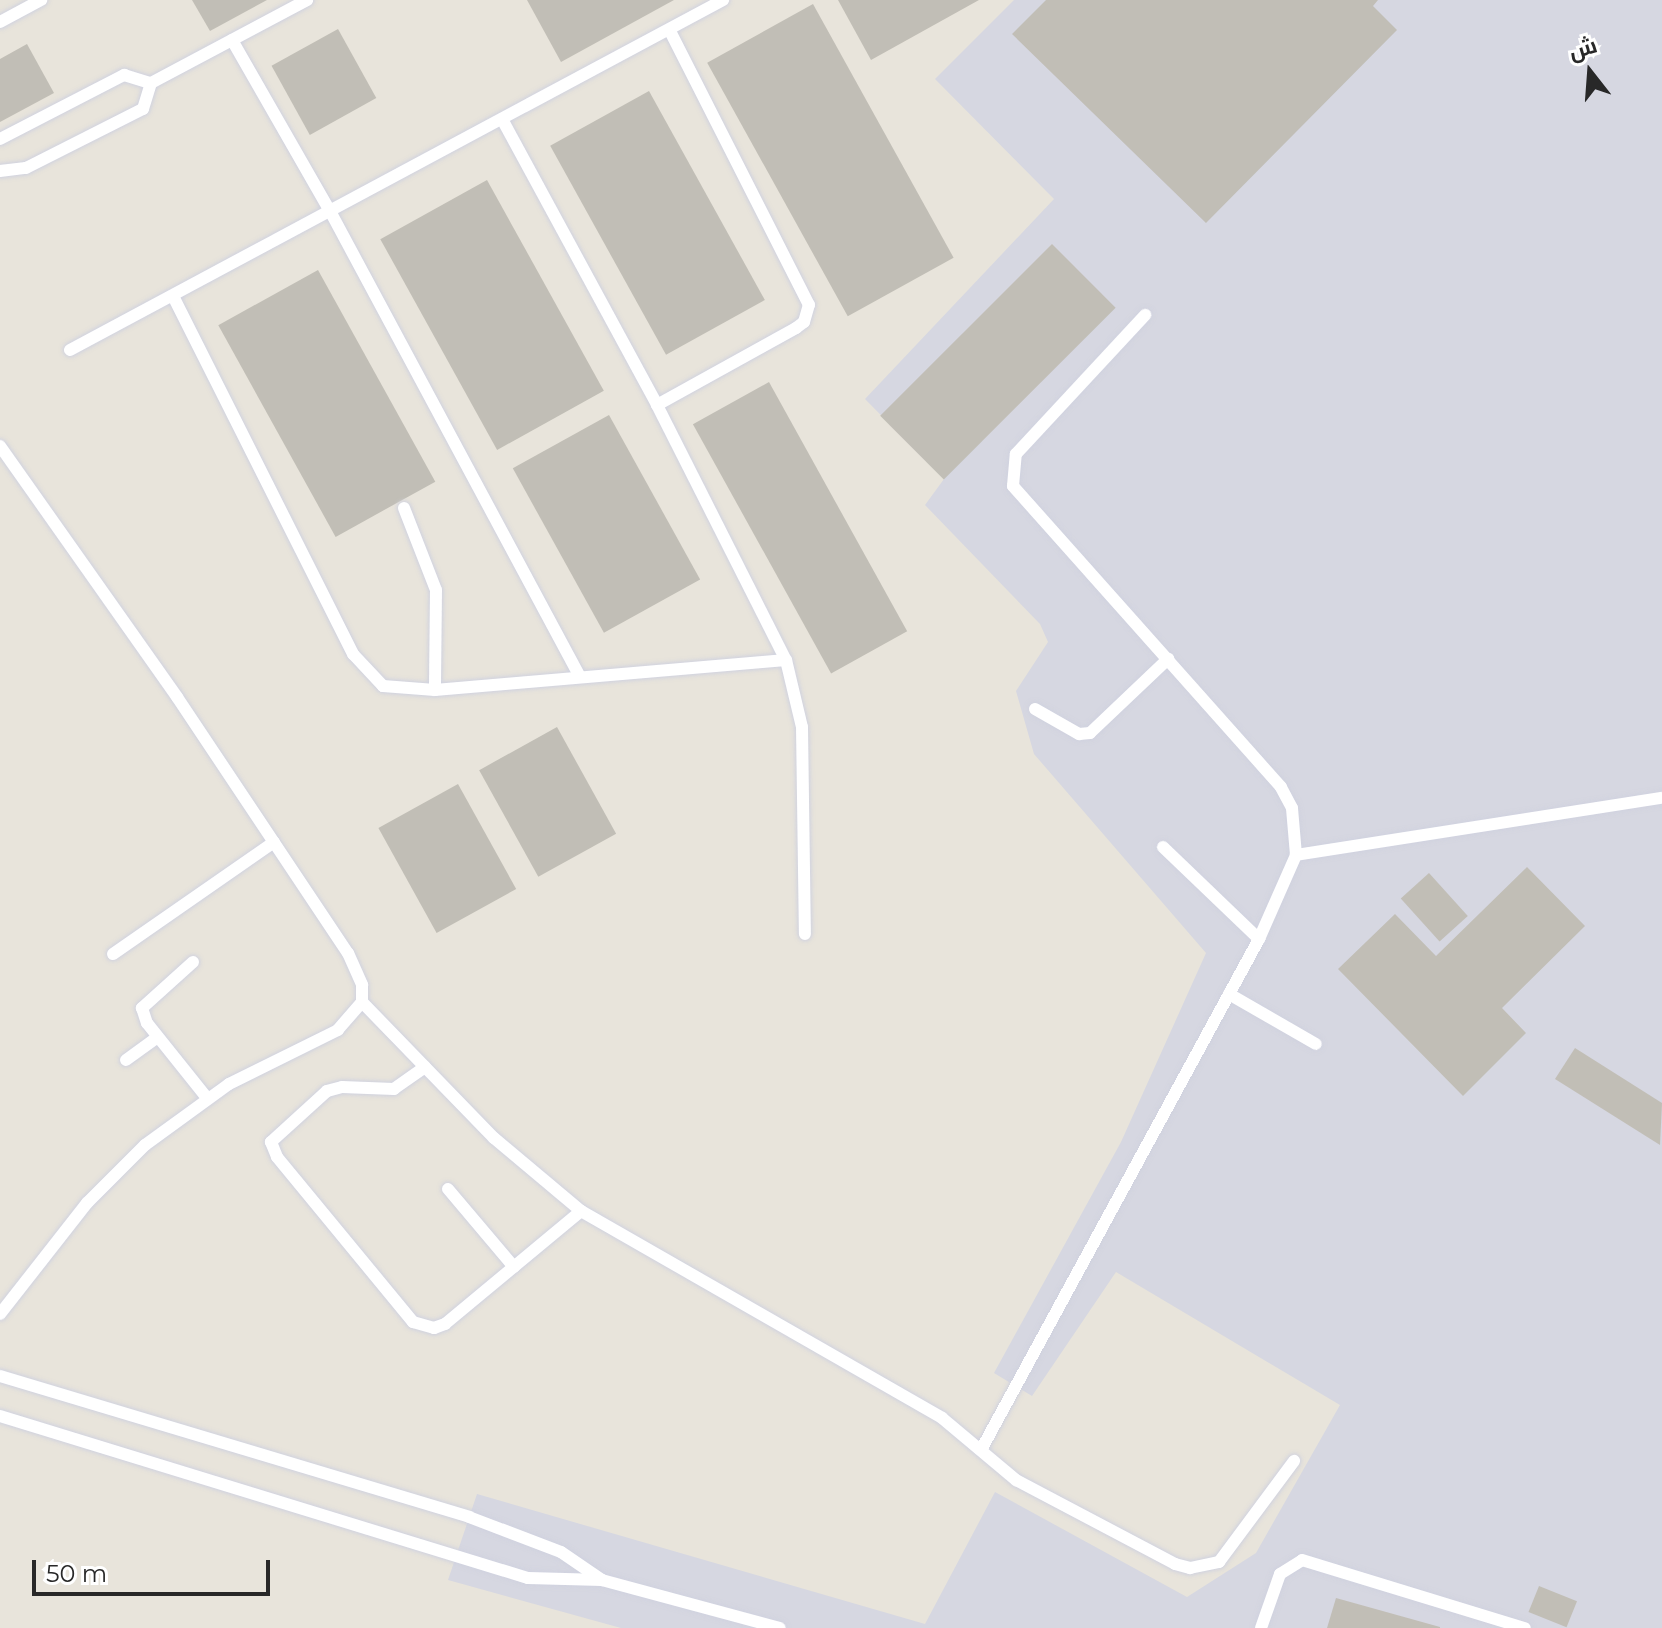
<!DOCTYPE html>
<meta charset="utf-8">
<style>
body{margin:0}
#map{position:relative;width:1662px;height:1628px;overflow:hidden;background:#e8e4db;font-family:Montserrat,Cairo,sans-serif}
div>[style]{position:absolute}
.airport>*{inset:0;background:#d6d7e1}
.building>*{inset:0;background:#c1beb6;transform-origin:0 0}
.roads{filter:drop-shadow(0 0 2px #d0d2df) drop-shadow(0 0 2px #d0d2df)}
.service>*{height:12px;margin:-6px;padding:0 6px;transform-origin:6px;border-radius:6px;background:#fff}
span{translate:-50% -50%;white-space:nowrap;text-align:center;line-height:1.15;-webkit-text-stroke:6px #fff;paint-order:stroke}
.north{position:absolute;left:1550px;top:32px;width:80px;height:80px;-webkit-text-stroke:6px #fff;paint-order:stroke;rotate:343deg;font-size:22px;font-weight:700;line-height:32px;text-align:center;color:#282828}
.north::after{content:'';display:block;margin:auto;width:28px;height:36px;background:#282828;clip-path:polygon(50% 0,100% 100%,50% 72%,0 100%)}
.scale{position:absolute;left:32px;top:1560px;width:238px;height:36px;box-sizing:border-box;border:4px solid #282828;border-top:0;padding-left:10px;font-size:24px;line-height:28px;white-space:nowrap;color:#282828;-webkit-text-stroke:6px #fff;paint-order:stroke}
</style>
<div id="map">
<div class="airport">
<i style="clip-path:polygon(1014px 0,1662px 0,1662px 1628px,621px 1628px,448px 1580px,477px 1494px,925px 1624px,995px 1492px,1187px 1597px,1256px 1553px,1340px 1405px,1116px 1272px,1032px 1396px,994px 1373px,1121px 1142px,1206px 953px,1034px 754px,1016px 691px,1048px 642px,1040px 624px,925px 505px,944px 479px,865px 399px,1054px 199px,935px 79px)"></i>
</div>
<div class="building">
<i style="clip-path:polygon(192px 0,267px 0,210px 31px)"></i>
<i style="clip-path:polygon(527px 0,674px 0,561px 62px)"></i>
<i style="clip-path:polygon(838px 0,979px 0,871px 60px)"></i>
<i style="clip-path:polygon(1046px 0,1378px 0,1373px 6px,1397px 30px,1206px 223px,1012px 34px)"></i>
<i style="left:813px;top:4px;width:290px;height:121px;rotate:61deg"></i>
<i style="left:338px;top:29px;width:79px;height:76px;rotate:61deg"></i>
<i style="clip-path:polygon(27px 44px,54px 93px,0 122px,0 59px)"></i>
<i style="left:649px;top:91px;width:239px;height:113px;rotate:61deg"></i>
<i style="left:487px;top:180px;width:241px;height:122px;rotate:61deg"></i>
<i style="left:1052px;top:244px;width:90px;height:243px;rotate:45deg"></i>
<i style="left:318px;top:270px;width:242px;height:114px;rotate:61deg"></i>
<i style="left:769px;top:382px;width:285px;height:87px;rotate:61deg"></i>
<i style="left:609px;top:415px;width:188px;height:110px;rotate:61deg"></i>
<i style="left:557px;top:727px;width:122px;height:89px;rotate:61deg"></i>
<i style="left:458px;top:784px;width:120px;height:91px;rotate:61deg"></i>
<i style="clip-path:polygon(1527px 867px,1585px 926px,1502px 1008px,1526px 1033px,1463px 1096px,1338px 969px,1395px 914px,1436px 956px)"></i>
<i style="left:1429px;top:873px;width:58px;height:38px;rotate:48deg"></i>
<i style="clip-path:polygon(1575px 1048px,1662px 1103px,1660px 1145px,1555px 1079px)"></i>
<i style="left:1539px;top:1586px;width:41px;height:28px;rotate:22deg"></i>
<i style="clip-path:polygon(1336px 1598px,1440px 1627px,1440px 1628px,1327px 1628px)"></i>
</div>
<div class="roads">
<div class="service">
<i style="left:0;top:22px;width:47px;rotate:-28.2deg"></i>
<i style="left:232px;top:40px;width:197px;rotate:60.2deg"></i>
<i style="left:330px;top:211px;width:527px;rotate:61.78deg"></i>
<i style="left:151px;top:83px;width:177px;rotate:-28deg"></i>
<i style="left:503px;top:121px;width:323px;rotate:61.5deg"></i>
<i style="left:657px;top:405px;width:286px;rotate:63.2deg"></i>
<i style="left:786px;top:660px;width:69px;rotate:76.6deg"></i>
<i style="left:802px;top:727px;width:207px;rotate:89.2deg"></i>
<i style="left:0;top:139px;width:140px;rotate:-27.3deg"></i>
<i style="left:124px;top:75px;width:28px;rotate:17deg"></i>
<i style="left:0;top:171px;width:26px;rotate:-7deg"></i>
<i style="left:26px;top:168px;width:131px;rotate:-26.8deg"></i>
<i style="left:143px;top:109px;width:27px;rotate:-73deg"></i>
<i style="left:173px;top:296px;width:401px;rotate:63.3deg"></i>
<i style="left:353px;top:654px;width:44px;rotate:46.8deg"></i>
<i style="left:383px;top:686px;width:52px;rotate:4.4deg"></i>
<i style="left:435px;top:690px;width:352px;rotate:-4.9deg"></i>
<i style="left:70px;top:350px;width:741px;rotate:-28.19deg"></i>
<i style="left:657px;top:405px;width:159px;rotate:-29deg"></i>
<i style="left:796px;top:328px;width:10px;rotate:-37deg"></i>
<i style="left:804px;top:322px;width:18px;rotate:-74deg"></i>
<i style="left:809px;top:305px;width:307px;rotate:-116.9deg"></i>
<i style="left:0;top:446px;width:307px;rotate:54.8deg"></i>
<i style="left:177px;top:697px;width:308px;rotate:56.3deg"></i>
<i style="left:348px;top:953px;width:35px;rotate:66deg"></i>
<i style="left:362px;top:985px;width:17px;rotate:90deg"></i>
<i style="left:362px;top:1002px;width:37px;rotate:131deg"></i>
<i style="left:338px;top:1030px;width:122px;rotate:153.6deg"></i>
<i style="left:229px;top:1084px;width:104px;rotate:144deg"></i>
<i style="left:145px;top:1145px;width:82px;rotate:135deg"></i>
<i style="left:87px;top:1203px;width:141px;rotate:128.1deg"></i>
<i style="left:404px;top:508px;width:88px;rotate:68.7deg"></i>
<i style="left:436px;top:590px;width:100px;rotate:90.6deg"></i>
<i style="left:1035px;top:709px;width:51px;rotate:29.6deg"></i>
<i style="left:1079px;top:734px;width:11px;rotate:-5deg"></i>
<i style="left:1090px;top:733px;width:108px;rotate:-43.5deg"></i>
<i style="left:1163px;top:847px;width:133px;rotate:43.8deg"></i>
<i style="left:1296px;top:855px;width:370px;rotate:-8.9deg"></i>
<i style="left:113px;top:954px;width:196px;rotate:-34.8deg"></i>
<i style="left:193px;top:962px;width:69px;rotate:138deg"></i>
<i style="left:142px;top:1008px;width:16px;rotate:72deg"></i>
<i style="left:147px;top:1023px;width:96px;rotate:51.3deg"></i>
<i style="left:1229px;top:994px;width:100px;rotate:29.9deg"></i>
<i style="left:362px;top:1002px;width:190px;rotate:45.9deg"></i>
<i style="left:494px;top:1138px;width:114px;rotate:40deg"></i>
<i style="left:581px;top:1211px;width:416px;rotate:29.8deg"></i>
<i style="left:942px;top:1418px;width:97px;rotate:40deg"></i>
<i style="left:1016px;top:1480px;width:180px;rotate:27.8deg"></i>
<i style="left:1175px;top:1564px;width:16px;rotate:15deg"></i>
<i style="left:1190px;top:1568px;width:30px;rotate:-12deg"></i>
<i style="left:1219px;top:1562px;width:126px;rotate:-53.4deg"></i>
<i style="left:126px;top:1060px;width:39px;rotate:-36deg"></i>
<i style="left:425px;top:1067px;width:38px;rotate:145deg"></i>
<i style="left:394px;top:1089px;width:52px;rotate:-177.8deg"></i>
<i style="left:342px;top:1087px;width:16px;rotate:165deg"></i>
<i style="left:327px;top:1091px;width:76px;rotate:137.7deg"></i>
<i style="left:271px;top:1142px;width:16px;rotate:68deg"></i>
<i style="left:277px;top:1157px;width:214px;rotate:50.5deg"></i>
<i style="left:413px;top:1322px;width:22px;rotate:16deg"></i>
<i style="left:434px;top:1328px;width:12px;rotate:-20deg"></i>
<i style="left:445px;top:1324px;width:177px;rotate:-39.7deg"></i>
<i style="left:448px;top:1189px;width:102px;rotate:49.8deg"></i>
<i style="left:0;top:1376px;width:490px;rotate:16.7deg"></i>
<i style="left:469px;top:1517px;width:98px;rotate:20.8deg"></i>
<i style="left:561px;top:1552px;width:50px;rotate:34.3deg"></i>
<i style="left:0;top:1416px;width:552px;rotate:17.06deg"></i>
<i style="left:528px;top:1578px;width:74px;rotate:1.5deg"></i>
<i style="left:602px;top:1580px;width:184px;rotate:15.1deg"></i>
<i style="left:981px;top:1450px;width:582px;rotate:-61.45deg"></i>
<i style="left:1259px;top:939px;width:92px;rotate:-66.2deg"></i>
<i style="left:1296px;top:855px;width:47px;rotate:-94.9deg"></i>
<i style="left:1292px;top:808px;width:24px;rotate:-118deg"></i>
<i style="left:1281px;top:787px;width:403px;rotate:-131.7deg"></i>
<i style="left:1013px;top:486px;width:32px;rotate:-85deg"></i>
<i style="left:1016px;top:454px;width:190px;rotate:-47.1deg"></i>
<i style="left:1261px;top:1628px;width:57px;rotate:-70.6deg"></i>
<i style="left:1280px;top:1574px;width:26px;rotate:-32deg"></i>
<i style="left:1302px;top:1560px;width:233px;rotate:17deg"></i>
</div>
</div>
<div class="north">ش</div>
<div class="scale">50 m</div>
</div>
